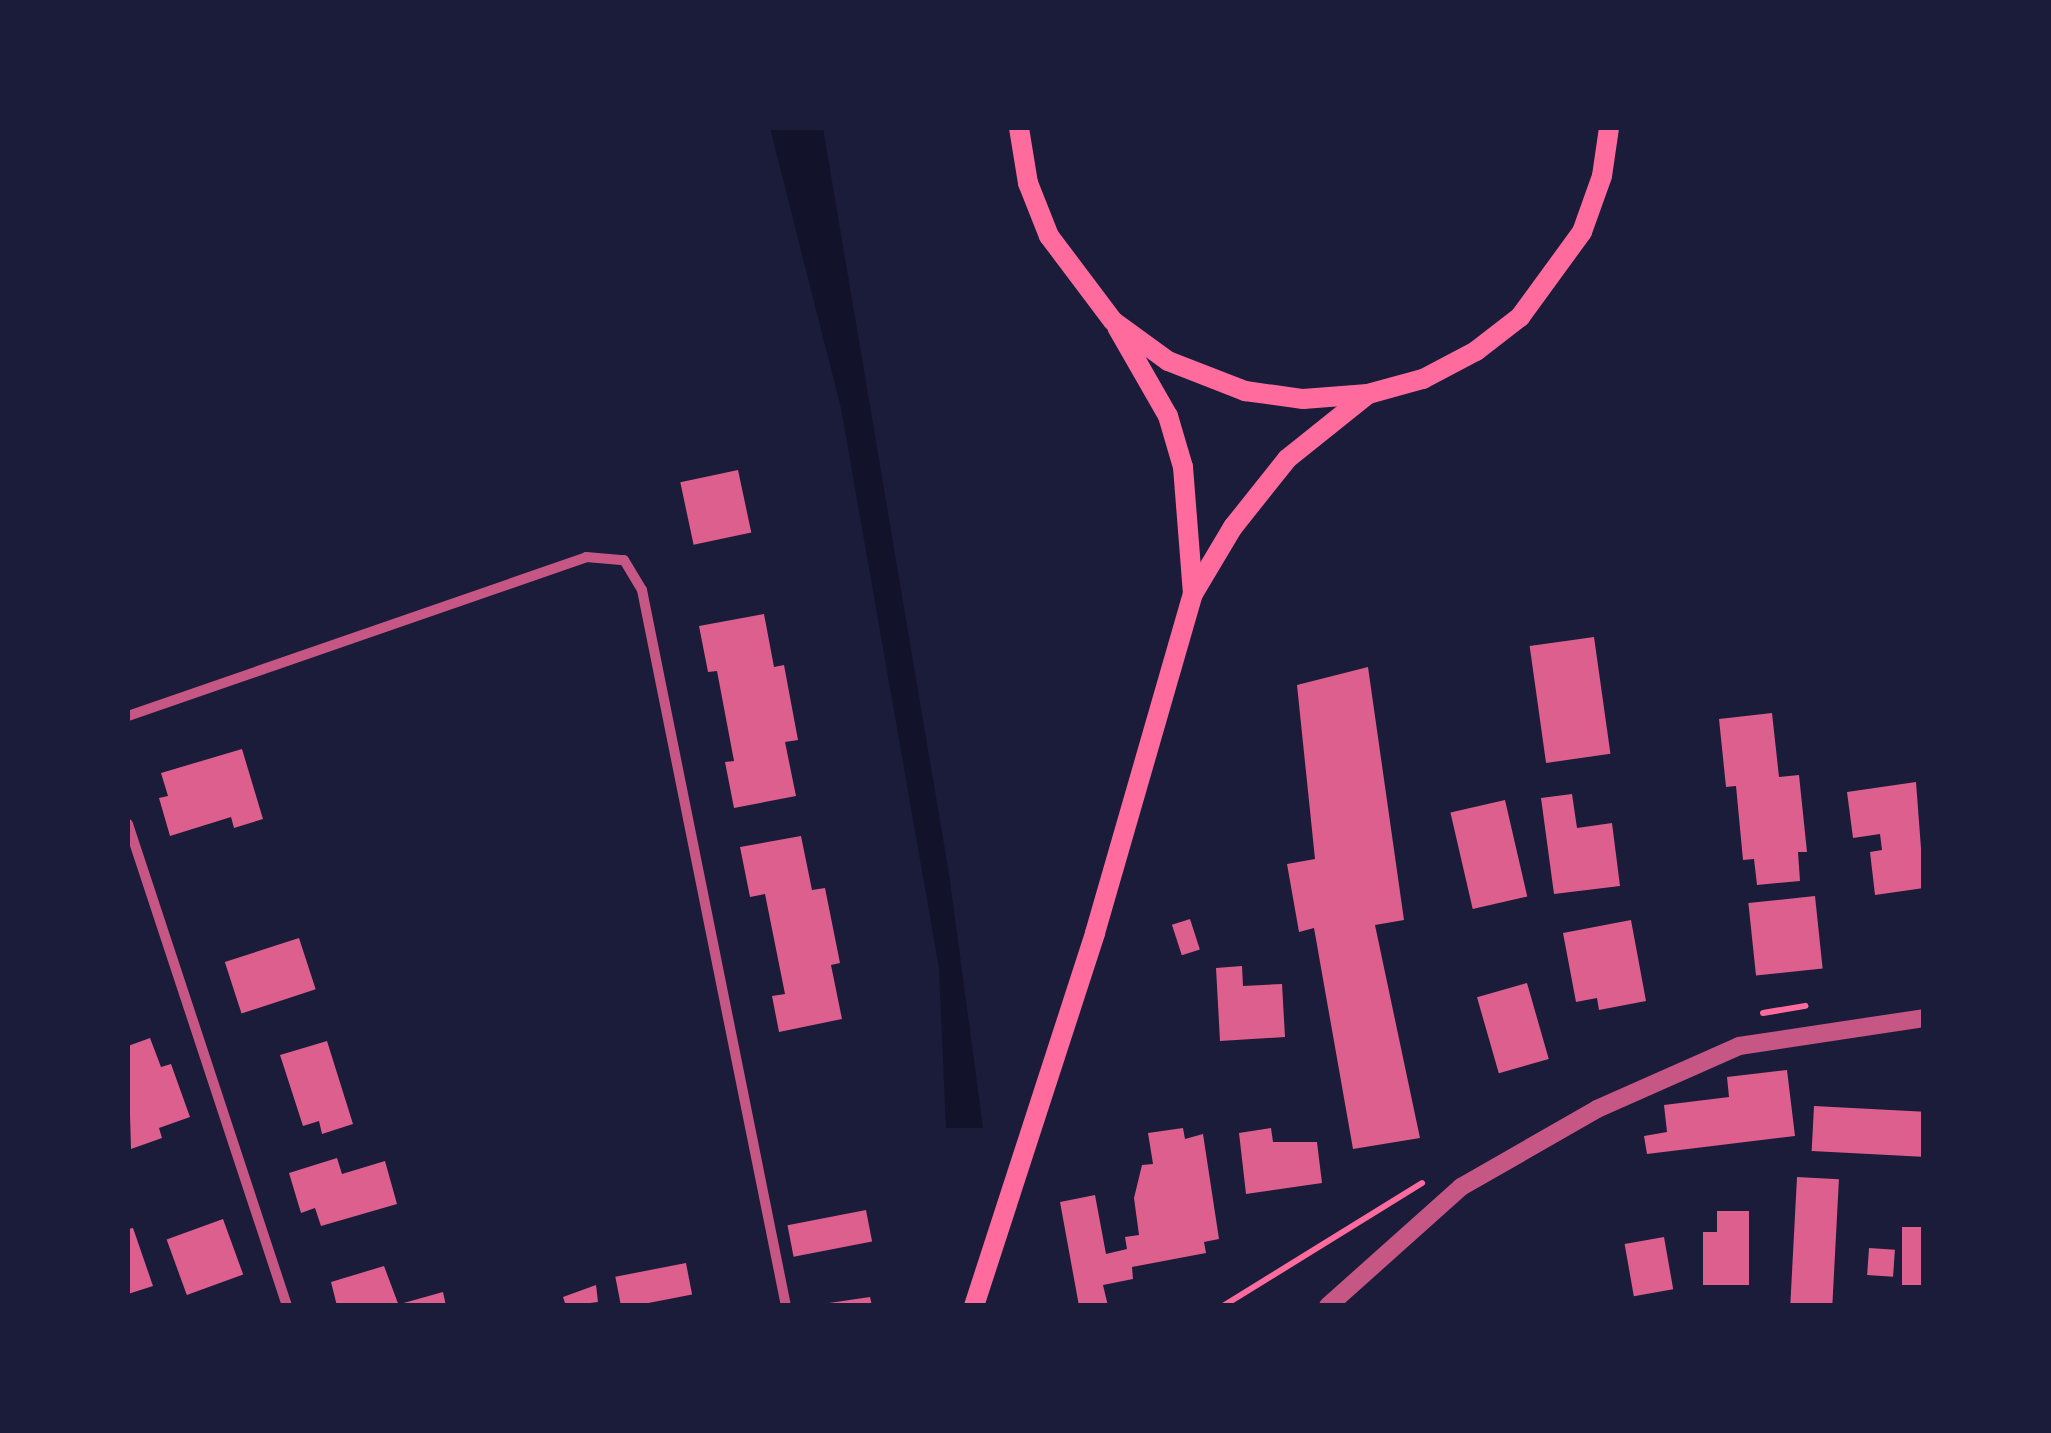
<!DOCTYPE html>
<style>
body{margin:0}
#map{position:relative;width:2051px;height:1433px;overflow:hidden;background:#1b1b3a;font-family:"Work Sans",sans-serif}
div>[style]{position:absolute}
.water>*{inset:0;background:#12122b}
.building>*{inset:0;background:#dd5f8e;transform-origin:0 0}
.path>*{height:6px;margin:-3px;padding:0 3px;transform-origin:3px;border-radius:3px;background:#ff6b9d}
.minor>*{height:10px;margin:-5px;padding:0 5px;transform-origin:5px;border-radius:5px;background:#c65784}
.tertiary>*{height:18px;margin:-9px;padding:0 9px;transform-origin:9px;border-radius:9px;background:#c65784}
.secondary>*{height:20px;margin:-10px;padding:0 10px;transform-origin:10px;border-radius:10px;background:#ff6b9d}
span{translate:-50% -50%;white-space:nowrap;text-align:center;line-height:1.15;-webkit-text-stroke:10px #1b1b3a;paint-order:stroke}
.frame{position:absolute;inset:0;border:130px solid #1b1b3a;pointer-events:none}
</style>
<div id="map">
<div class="water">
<i style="clip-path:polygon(770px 128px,823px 128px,949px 874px,983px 1128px,946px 1128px,939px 968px,841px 408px)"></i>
</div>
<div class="building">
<i style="left:738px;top:470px;width:64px;height:59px;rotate:78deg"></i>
<i style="clip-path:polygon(764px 614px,774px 667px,784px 665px,798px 740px,785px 742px,796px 796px,734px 808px,725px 762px,734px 761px,717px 671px,708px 672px,699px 626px)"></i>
<i style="left:1594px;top:637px;width:118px;height:65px;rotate:82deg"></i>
<i style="clip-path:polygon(1368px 667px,1404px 920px,1375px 925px,1420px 1138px,1353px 1149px,1314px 928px,1299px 932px,1287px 864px,1315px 859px,1297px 685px)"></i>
<i style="clip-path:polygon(1772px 713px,1779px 777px,1799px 775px,1807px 852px,1798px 852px,1800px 881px,1757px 885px,1754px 859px,1743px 860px,1736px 786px,1726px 787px,1719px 719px)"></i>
<i style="clip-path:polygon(242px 749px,263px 819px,234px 828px,231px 817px,170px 836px,159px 798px,168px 796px,161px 773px)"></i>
<i style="clip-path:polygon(1916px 782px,1924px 888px,1875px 895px,1870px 852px,1882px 850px,1880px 834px,1853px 838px,1847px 792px)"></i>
<i style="clip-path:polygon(1572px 794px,1577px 828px,1612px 823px,1620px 886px,1554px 894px,1541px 798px)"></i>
<i style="left:1505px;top:800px;width:99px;height:56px;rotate:77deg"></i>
<i style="clip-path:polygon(801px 836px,812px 890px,825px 888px,840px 963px,831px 965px,842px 1019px,779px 1032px,772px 996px,785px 994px,765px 894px,750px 897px,740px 847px)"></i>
<i style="left:1815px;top:896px;width:73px;height:67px;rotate:84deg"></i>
<i style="left:1190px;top:919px;width:32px;height:19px;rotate:72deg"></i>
<i style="clip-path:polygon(1631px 920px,1646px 1001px,1599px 1010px,1597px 998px,1576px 1002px,1563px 933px)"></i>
<i style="left:299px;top:938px;width:54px;height:78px;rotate:72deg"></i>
<i style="clip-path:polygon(1242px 966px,1243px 986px,1282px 984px,1285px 1037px,1220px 1041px,1216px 968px)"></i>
<i style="left:1527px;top:983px;width:79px;height:52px;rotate:74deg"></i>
<i style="clip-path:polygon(150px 1038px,161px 1067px,171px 1064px,190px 1117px,159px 1128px,162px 1138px,131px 1149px,128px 1046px)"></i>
<i style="clip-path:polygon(327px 1041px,353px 1124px,322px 1134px,319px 1121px,303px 1126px,280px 1055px)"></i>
<i style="clip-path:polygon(1787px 1070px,1795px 1136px,1647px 1154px,1644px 1136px,1667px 1132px,1664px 1105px,1729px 1097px,1727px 1077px)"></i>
<i style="left:1814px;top:1106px;width:110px;height:45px;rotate:3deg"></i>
<i style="clip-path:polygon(1183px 1128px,1185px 1139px,1203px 1134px,1219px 1239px,1204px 1242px,1206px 1253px,1132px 1267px,1133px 1279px,1103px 1285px,1108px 1306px,1079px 1306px,1060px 1202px,1095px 1195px,1106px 1254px,1127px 1249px,1125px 1237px,1139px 1235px,1134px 1198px,1142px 1165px,1153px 1164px,1148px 1133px)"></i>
<i style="clip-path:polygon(1271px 1128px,1273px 1142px,1317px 1142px,1322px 1183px,1246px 1194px,1239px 1133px)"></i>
<i style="clip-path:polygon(337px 1158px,342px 1174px,385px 1161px,397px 1204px,321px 1226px,315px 1208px,301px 1213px,289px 1173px)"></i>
<i style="left:1797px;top:1177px;width:42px;height:129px;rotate:3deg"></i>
<i style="left:866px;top:1210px;width:32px;height:80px;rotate:79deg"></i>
<i style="clip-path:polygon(1717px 1211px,1749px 1211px,1749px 1285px,1703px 1285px,1703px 1232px,1717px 1232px)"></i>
<i style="left:223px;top:1219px;width:59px;height:60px;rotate:70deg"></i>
<i style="left:1902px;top:1227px;width:22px;height:58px"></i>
<i style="clip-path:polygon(133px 1228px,153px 1286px,128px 1294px,128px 1229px)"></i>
<i style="left:1664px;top:1237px;width:53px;height:40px;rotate:80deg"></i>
<i style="left:1869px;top:1248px;width:26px;height:27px;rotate:4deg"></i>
<i style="left:686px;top:1263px;width:32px;height:72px;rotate:79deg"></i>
<i style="clip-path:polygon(384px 1266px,399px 1306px,337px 1306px,331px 1282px)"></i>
<i style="clip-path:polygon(596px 1285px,598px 1302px,566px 1306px,563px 1297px)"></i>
<i style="clip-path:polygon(443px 1292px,446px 1306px,400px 1306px,400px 1304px)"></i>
<i style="clip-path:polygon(870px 1297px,872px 1306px,829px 1306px,829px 1303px)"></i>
</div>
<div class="path">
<i style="left:1763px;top:1013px;width:43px;rotate:-9.5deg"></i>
<i style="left:1223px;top:1306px;width:234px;rotate:-31.7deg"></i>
</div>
<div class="minor">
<i style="left:128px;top:716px;width:485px;rotate:-19.1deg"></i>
<i style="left:586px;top:557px;width:38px;rotate:5deg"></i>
<i style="left:624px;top:560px;width:35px;rotate:59deg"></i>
<i style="left:642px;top:590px;width:730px;rotate:78.63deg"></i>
<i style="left:128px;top:824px;width:508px;rotate:71.74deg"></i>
</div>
<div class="tertiary">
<i style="left:1328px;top:1306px;width:178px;rotate:-41.8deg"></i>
<i style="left:1461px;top:1187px;width:157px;rotate:-29.8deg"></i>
<i style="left:1597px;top:1109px;width:155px;rotate:-23.9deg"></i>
<i style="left:1739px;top:1046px;width:187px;rotate:-8.6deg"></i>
</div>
<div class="secondary">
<i style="left:1019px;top:128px;width:56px;rotate:80.7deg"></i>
<i style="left:1028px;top:183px;width:57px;rotate:68.4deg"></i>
<i style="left:1049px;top:236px;width:106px;rotate:53deg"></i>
<i style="left:1113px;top:321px;width:68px;rotate:36deg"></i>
<i style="left:1168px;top:361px;width:83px;rotate:21.3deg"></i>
<i style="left:1245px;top:391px;width:59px;rotate:7.9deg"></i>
<i style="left:1303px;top:399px;width:65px;rotate:-4.4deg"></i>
<i style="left:1368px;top:394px;width:57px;rotate:-15.3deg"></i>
<i style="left:1423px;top:379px;width:60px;rotate:-27.8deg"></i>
<i style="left:1476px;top:351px;width:56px;rotate:-37.7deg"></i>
<i style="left:1520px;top:317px;width:105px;rotate:-53.9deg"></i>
<i style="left:1582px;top:232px;width:59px;rotate:-70.3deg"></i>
<i style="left:1602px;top:176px;width:49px;rotate:-81.7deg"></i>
<i style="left:1117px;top:327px;width:103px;rotate:60.2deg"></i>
<i style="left:1168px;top:416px;width:53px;rotate:73.6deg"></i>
<i style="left:1183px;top:467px;width:127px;rotate:85.5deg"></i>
<i style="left:974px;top:1306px;width:392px;rotate:-72deg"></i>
<i style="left:1095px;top:933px;width:353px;rotate:-73.9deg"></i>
<i style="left:1193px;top:594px;width:78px;rotate:-59.2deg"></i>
<i style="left:1233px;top:527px;width:87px;rotate:-51.5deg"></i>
<i style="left:1287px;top:459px;width:104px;rotate:-38.7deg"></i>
</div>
<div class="frame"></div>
</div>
